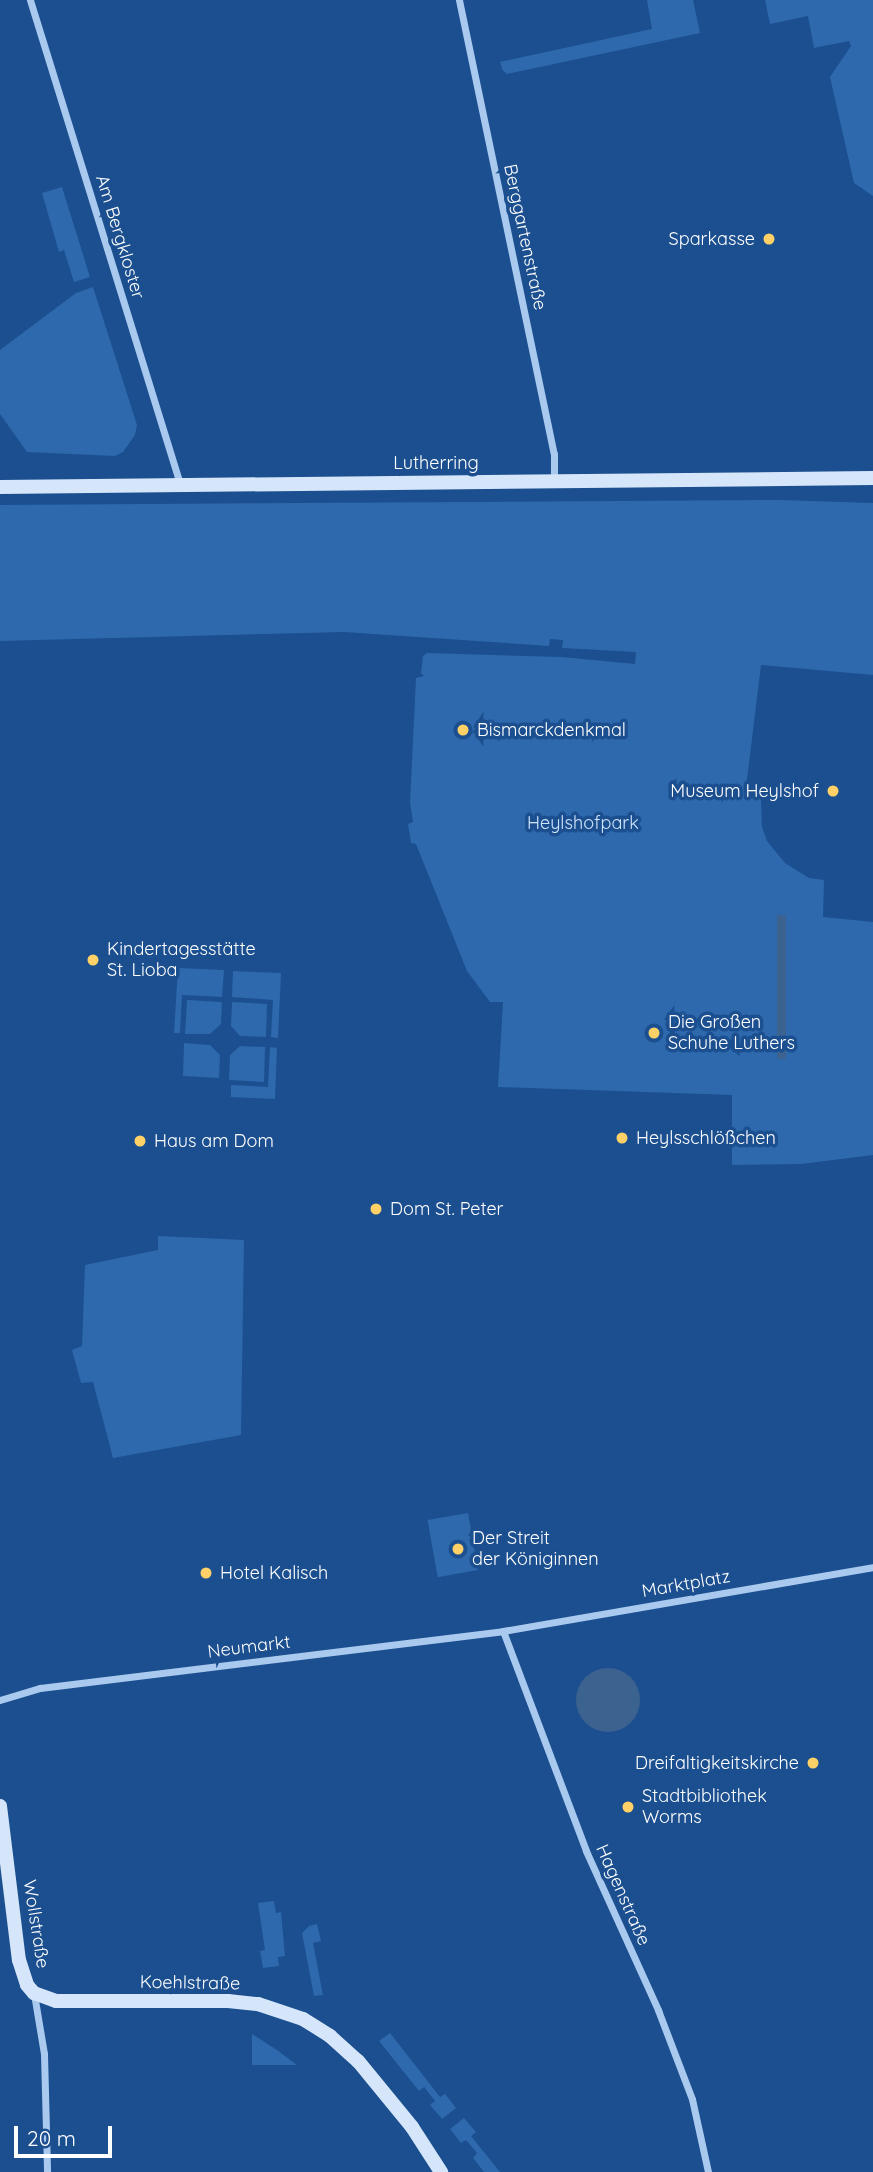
<!DOCTYPE html>
<meta charset="utf-8">
<style>
body{margin:0}
#map{position:relative;width:873px;height:2172px;overflow:hidden;background:#1b4f8f;font-family:Quicksand,sans-serif}
div>[style]{position:absolute}
.green>*{inset:0;background:#2e69ad;transform-origin:0 0}
.water>*{inset:0;background:#3c6290;transform-origin:0 0}
.round{border-radius:50%}
.street>*{height:7px;margin:-3.5px;padding:0 3.5px;transform-origin:3.5px;border-radius:3.5px;background:#a9c9ee}
.secondary>*{height:14px;margin:-7px;padding:0 7px;transform-origin:7px;border-radius:7px;background:#d6e6fa}
.dots>*{width:19px;height:19px;translate:-50% -50%;box-sizing:border-box;border:4px solid #1b4f8f;border-radius:50%}
span{translate:-50% -50%;white-space:nowrap;text-align:center;line-height:1.15;-webkit-text-stroke:7px #1b4f8f;paint-order:stroke}
.street-label{font-size:18px;color:#fff}
.poi-label{font-size:18px;color:#fff}
.right{translate:-100% -50%;text-align:right}
.left{translate:0 -50%;text-align:left}
.park-label{font-size:18px;color:#cfe3fa}
.scale{position:absolute;left:14px;top:2126px;width:98px;height:32px;box-sizing:border-box;border:4px solid #fff;border-top:0;padding-left:9px;font-size:21px;line-height:24px;white-space:nowrap;color:#fff;-webkit-text-stroke:5px #1b4f8f;paint-order:stroke}
</style>
<div id="map">
<div class="green">
<i style="clip-path:polygon(647px 0,693px 0,700px 33px,507px 74px,502px 69px,500px 62px,652px 29px)"></i>
<i style="clip-path:polygon(765px 0,873px 0,873px 196px,854px 183px,830px 77px,851px 46px,849px 41px,814px 48px,808px 16px,770px 24px)"></i>
<i style="clip-path:polygon(62px 187px,90px 277px,74px 282px,64px 250px,59px 252px,42px 193px)"></i>
<i style="clip-path:polygon(93px 287px,137px 425px,135px 435px,123px 452px,115px 456px,27px 452px,0 414px,0 350px,76px 293px)"></i>
<i style="clip-path:polygon(780px 500px,873px 503px,873px 675px,761px 665px,745px 796px,761px 799px,762px 827px,767px 841px,785px 863px,809px 878px,824px 880px,823px 917px,873px 922px,873px 1155px,801px 1164px,732px 1165px,732px 1095px,498px 1087px,503px 1002px,490px 1002px,467px 971px,416px 844px,411px 843px,408px 824px,413px 822px,410px 803px,416px 678px,424px 676px,421px 673px,423px 656px,427px 653px,562px 657px,635px 664px,636px 652px,562px 648px,563px 640px,550px 639px,549px 646px,344px 632px,0 641px,0 505px)"></i>
<i style="clip-path:polygon(178px 968px,224px 970px,222px 997px,182px 995px,180px 1033px,174px 1033px)"></i>
<i style="clip-path:polygon(233px 971px,281px 973px,278px 1038px,271px 1037px,273px 1000px,232px 997px)"></i>
<i style="clip-path:polygon(187px 1000px,222px 1002px,221px 1024px,210px 1034px,185px 1034px)"></i>
<i style="clip-path:polygon(232px 1002px,267px 1004px,266px 1037px,240px 1036px,231px 1026px)"></i>
<i style="clip-path:polygon(184px 1043px,210px 1045px,220px 1055px,219px 1078px,183px 1076px)"></i>
<i style="clip-path:polygon(240px 1046px,265px 1047px,264px 1082px,229px 1080px,230px 1055px)"></i>
<i style="clip-path:polygon(270px 1047px,277px 1048px,275px 1099px,231px 1097px,231px 1085px,268px 1087px)"></i>
<i style="clip-path:polygon(158px 1236px,244px 1240px,241px 1435px,113px 1458px,93px 1382px,81px 1383px,72px 1350px,82px 1346px,85px 1265px,158px 1250px)"></i>
<i style="left:468px;top:1513px;width:58px;height:41px;rotate:80deg"></i>
<i style="clip-path:polygon(274px 1901px,276px 1913px,281px 1912px,285px 1956px,278px 1957px,279px 1966px,263px 1968px,260px 1951px,265px 1950px,258px 1903px)"></i>
<i style="clip-path:polygon(317px 1924px,321px 1941px,313px 1943px,323px 1995px,314px 1996px,302px 1933px,309px 1926px)"></i>
<i style="clip-path:polygon(390px 2033px,440px 2097px,445px 2094px,456px 2108px,442px 2119px,430px 2105px,435px 2101px,424px 2087px,419px 2091px,379px 2041px)"></i>
<i style="clip-path:polygon(252px 2034px,277px 2050px,297px 2065px,252px 2065px)"></i>
<i style="clip-path:polygon(464px 2118px,476px 2132px,471px 2136px,500px 2172px,484px 2172px,473px 2158px,477px 2153px,466px 2140px,461px 2143px,450px 2129px)"></i>
</div>
<div class="water">
<i style="left:777px;top:915px;width:9px;height:144px"></i>
<i class="round" style="left:576px;top:1668px;width:64px;height:64px"></i>
</div>
<div class="street">
<i style="left:30px;top:0;width:507px;rotate:72.78deg"></i>
<i style="left:459px;top:0;width:464px;rotate:78.2deg"></i>
<i style="left:554px;top:454px;width:28px;rotate:90deg"></i>
<i style="left:503px;top:1631px;width:235px;rotate:69.3deg"></i>
<i style="left:586px;top:1851px;width:175px;rotate:65.6deg"></i>
<i style="left:658px;top:2010px;width:95px;rotate:69.1deg"></i>
<i style="left:692px;top:2099px;width:75px;rotate:77.6deg"></i>
<i style="left:0;top:1700px;width:42px;rotate:-16.7deg"></i>
<i style="left:40px;top:1688px;width:466px;rotate:-7deg"></i>
<i style="left:503px;top:1631px;width:375px;rotate:-9.8deg"></i>
<i style="left:34px;top:1994px;width:61px;rotate:80.5deg"></i>
<i style="left:44px;top:2054px;width:118px;rotate:88.5deg"></i>
</div>
<div class="secondary">
<i style="left:0;top:487px;width:873px;rotate:-0.59deg"></i>
<i style="left:0;top:1806px;width:155px;rotate:83deg"></i>
<i style="left:19px;top:1960px;width:26px;rotate:72deg"></i>
<i style="left:27px;top:1985px;width:11px;rotate:49deg"></i>
<i style="left:34px;top:1993px;width:23px;rotate:20deg"></i>
<i style="left:56px;top:2001px;width:172px"></i>
<i style="left:228px;top:2001px;width:30px;rotate:6deg"></i>
<i style="left:258px;top:2004px;width:47px;rotate:18.4deg"></i>
<i style="left:303px;top:2019px;width:32px;rotate:32deg"></i>
<i style="left:330px;top:2036px;width:38px;rotate:42deg"></i>
<i style="left:358px;top:2061px;width:85px;rotate:50.7deg"></i>
<i style="left:412px;top:2127px;width:54px;rotate:57.2deg"></i>
</div>
<div class="dots">
<i style="left:769px;top:239px;background:#ffd166"></i>
<i style="left:463px;top:730px;background:#ffd166"></i>
<i style="left:833px;top:791px;background:#ffd166"></i>
<i style="left:93px;top:960px;background:#ffd166"></i>
<i style="left:654px;top:1033px;background:#ffd166"></i>
<i style="left:622px;top:1138px;background:#ffd166"></i>
<i style="left:140px;top:1141px;background:#ffd166"></i>
<i style="left:376px;top:1209px;background:#ffd166"></i>
<i style="left:458px;top:1549px;background:#ffd166"></i>
<i style="left:206px;top:1573px;background:#ffd166"></i>
<i style="left:813px;top:1763px;background:#ffd166"></i>
<i style="left:628px;top:1807px;background:#ffd166"></i>
</div>
<div class="street-label">
<span style="left:120px;top:237px;rotate:73deg">Am Bergkloster</span>
<span style="left:525px;top:237px;rotate:78deg">Berggartenstraße</span>
<span style="left:436px;top:463px">Lutherring</span>
<span style="left:686px;top:1584px;rotate:-10deg">Marktplatz</span>
<span style="left:249px;top:1647px;rotate:-7deg">Neumarkt</span>
<span style="left:623px;top:1895px;rotate:66deg">Hagenstraße</span>
<span style="left:36px;top:1924px;rotate:81deg">Wollstraße</span>
<span style="left:190px;top:1983px;rotate:1deg">Koehlstraße</span>
</div>
<div class="poi-label">
<span class="right" style="left:755px;top:239px">Sparkasse</span>
<span class="left" style="left:477px;top:730px">Bismarckdenkmal</span>
<span class="right" style="left:819px;top:791px">Museum Heylshof</span>
<span class="left" style="left:107px;top:960px">Kindertagesstätte<br>St. Lioba</span>
<span class="left" style="left:668px;top:1033px">Die Großen<br>Schuhe Luthers</span>
<span class="left" style="left:636px;top:1138px">Heylsschlößchen</span>
<span class="left" style="left:154px;top:1141px">Haus am Dom</span>
<span class="left" style="left:390px;top:1209px">Dom St. Peter</span>
<span class="left" style="left:472px;top:1549px">Der Streit<br>der Königinnen</span>
<span class="left" style="left:220px;top:1573px">Hotel Kalisch</span>
<span class="right" style="left:799px;top:1763px">Dreifaltigkeitskirche</span>
<span class="left" style="left:642px;top:1807px">Stadtbibliothek<br>Worms</span>
</div>
<div class="park-label">
<span style="left:583px;top:823px">Heylshofpark</span>
</div>
<div class="scale">20 m</div>
</div>
